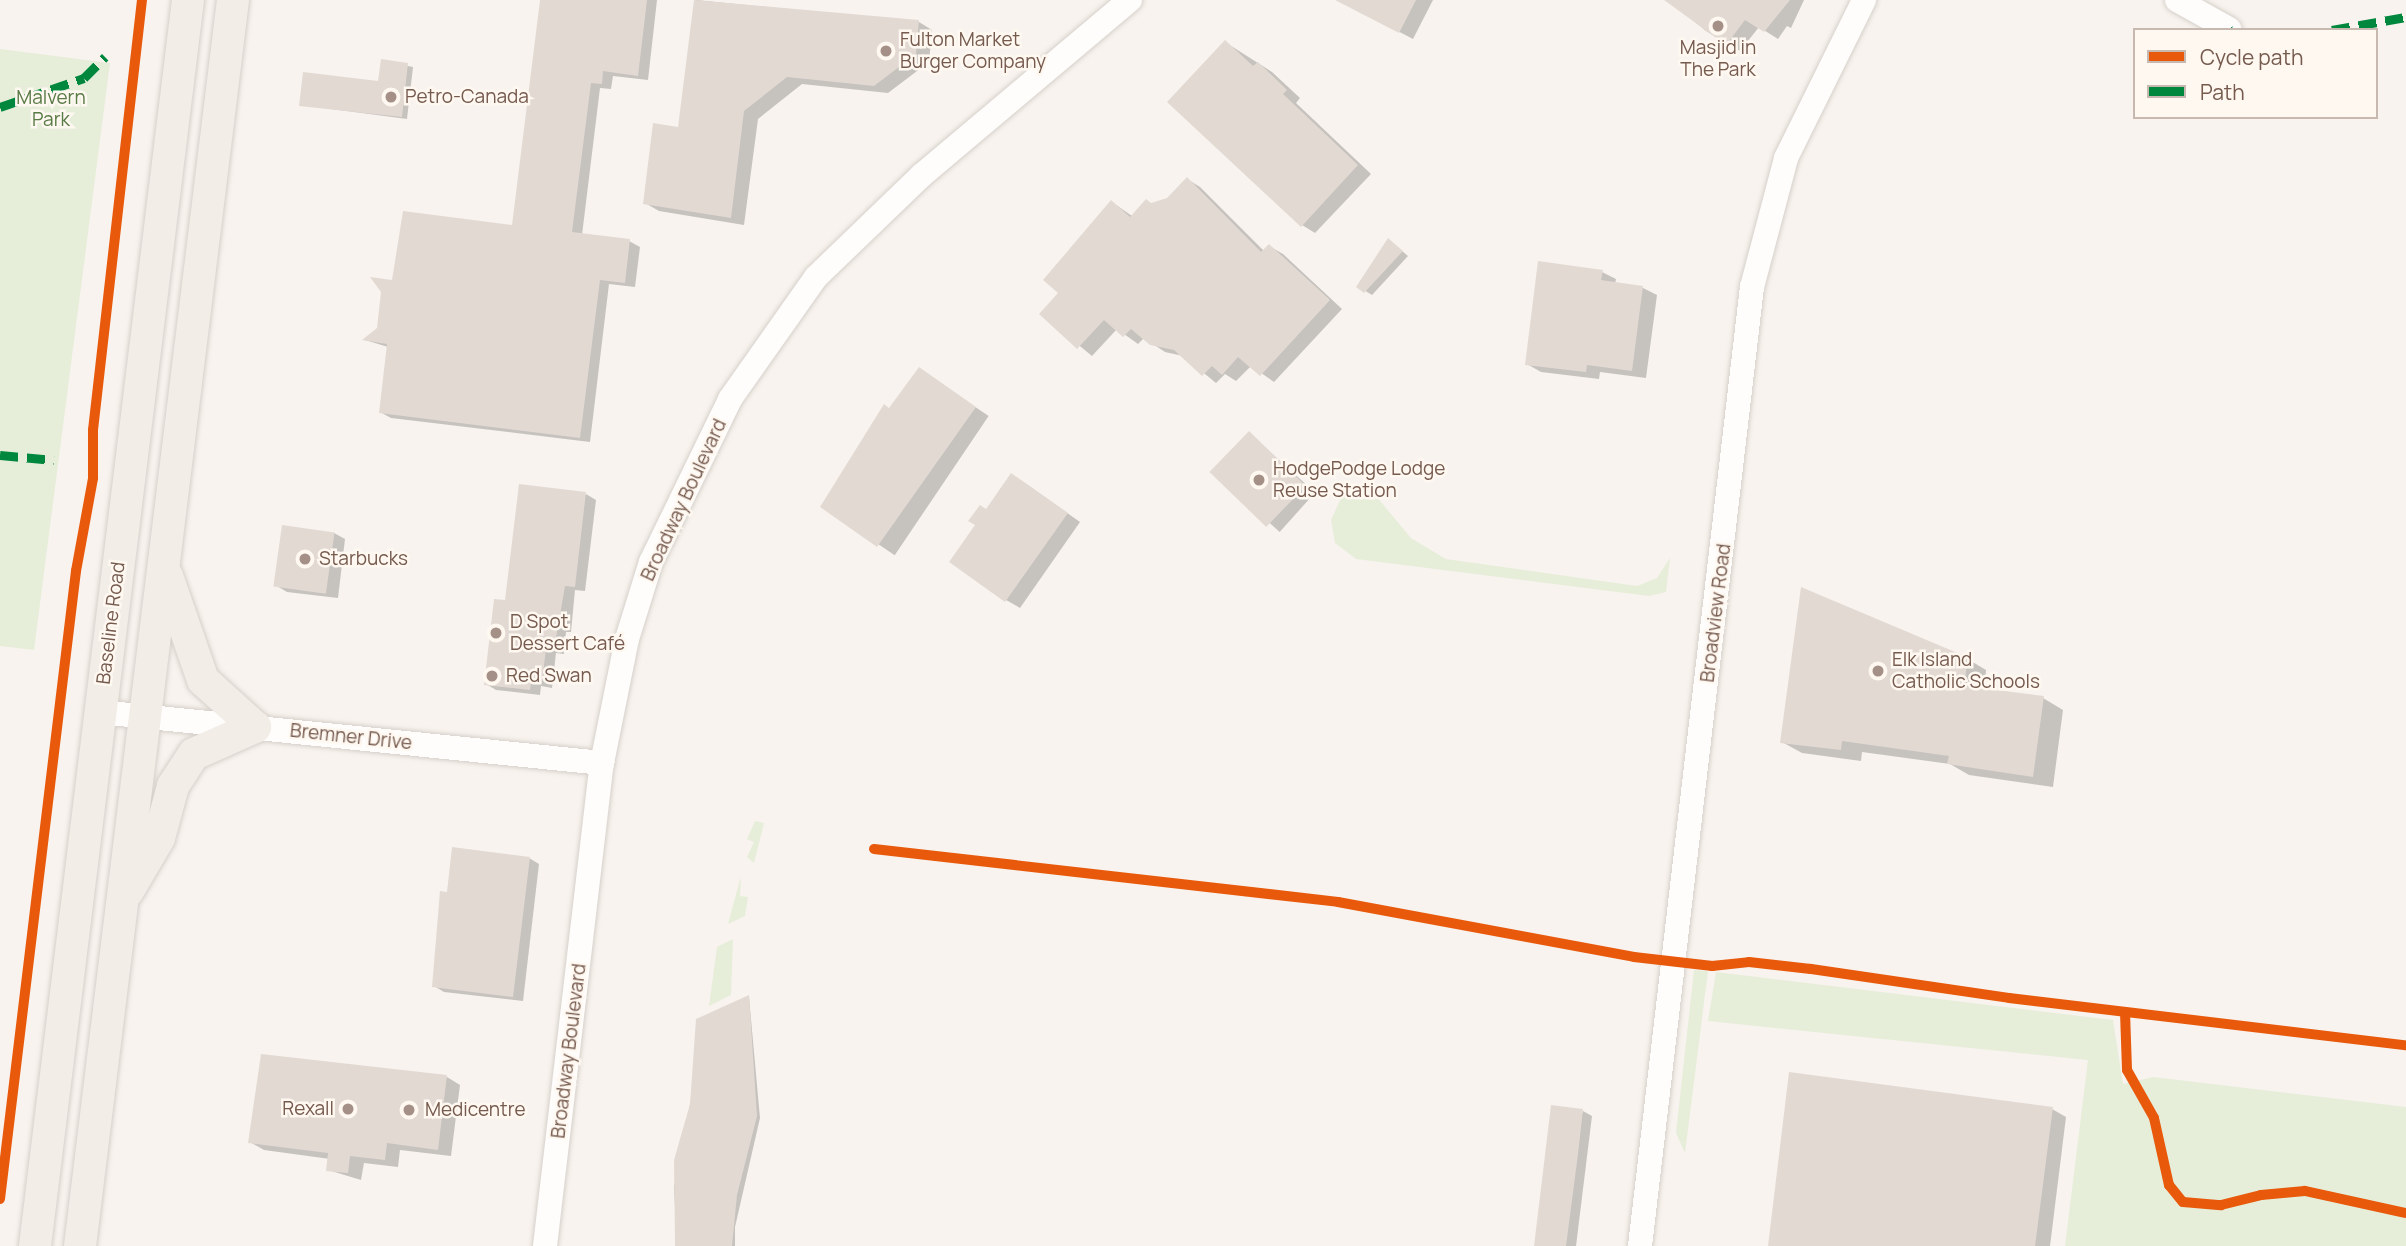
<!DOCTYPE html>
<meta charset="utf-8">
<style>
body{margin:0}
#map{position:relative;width:2406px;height:1246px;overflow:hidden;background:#f8f3ee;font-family:Manrope,sans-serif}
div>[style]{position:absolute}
.green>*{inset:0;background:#e6eeda}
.shadow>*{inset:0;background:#0003;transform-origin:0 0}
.building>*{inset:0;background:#e2d9d3;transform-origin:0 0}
.roads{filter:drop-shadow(0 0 2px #d6d0ca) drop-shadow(0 0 2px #d6d0ca)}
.minor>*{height:24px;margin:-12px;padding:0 12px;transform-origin:12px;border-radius:12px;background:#fefdfc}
.major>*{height:32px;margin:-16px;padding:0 16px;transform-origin:16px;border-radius:16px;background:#f2ede7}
.quiet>*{height:9px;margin-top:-4.5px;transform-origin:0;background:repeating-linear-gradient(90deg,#00873e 0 18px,transparent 0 27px)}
.cycleway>*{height:10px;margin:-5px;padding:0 5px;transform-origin:5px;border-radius:5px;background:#e8590c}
.dots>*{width:19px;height:19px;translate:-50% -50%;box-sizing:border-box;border:4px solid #fef8f1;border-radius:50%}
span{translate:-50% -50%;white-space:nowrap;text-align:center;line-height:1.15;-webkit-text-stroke:5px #fef8f1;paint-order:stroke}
.poi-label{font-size:19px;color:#765a4e}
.left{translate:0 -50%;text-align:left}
.right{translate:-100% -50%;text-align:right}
.park-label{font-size:19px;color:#597b46}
.street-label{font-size:19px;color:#765a4e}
.legend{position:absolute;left:2133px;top:28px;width:245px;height:91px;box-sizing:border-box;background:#fef8f1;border:2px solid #c8b9b0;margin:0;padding:9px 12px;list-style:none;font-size:21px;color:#765a4e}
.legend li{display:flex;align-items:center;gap:14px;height:35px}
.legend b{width:35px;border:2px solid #c8b9b0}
</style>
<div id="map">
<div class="green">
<i style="clip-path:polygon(0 49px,110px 63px,34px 650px,0 646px)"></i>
<i style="clip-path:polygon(1357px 491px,1376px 496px,1411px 538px,1446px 559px,1637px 586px,1657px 578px,1670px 558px,1666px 592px,1649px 596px,1356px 559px,1335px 543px,1331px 520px,1341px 498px)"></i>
<i style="clip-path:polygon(755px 821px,764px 823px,754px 863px,747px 857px,754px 842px,747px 839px)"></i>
<i style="clip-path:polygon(741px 876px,740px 896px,748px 897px,745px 916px,728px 924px)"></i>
<i style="clip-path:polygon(733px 939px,731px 995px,709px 1006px,717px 947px)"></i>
<i style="clip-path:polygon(1694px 970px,1708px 971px,1685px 1153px,1676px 1133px)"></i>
<i style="clip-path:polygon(1716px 972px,2113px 1020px,2123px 1084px,2153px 1077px,2406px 1107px,2406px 1246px,2065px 1246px,2088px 1060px,1708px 1021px)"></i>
</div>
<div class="shadow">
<i style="clip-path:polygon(542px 0,657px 0,648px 80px,613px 76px,611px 89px,600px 88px,582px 235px,629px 241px,640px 247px,635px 287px,609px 284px,590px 442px,391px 418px,380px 412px,388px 347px,365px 340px,379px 329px,393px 282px,404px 213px,514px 227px)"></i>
<i style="clip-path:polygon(696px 0,919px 22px,932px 30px,929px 62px,888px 93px,802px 84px,758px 119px,744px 225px,659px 211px,645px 203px,680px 129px)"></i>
<i style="clip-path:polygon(1338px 0,1433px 0,1413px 39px)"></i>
<i style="clip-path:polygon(1676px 0,1804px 0,1791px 28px,1787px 26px,1778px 39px,1759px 27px,1740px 51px,1706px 31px,1673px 4px)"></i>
<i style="clip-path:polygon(1225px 42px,1272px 72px,1300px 98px,1296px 103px,1371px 174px,1315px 233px,1302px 225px)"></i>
<i style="clip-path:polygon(382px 61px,413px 67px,407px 119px,301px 105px,380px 83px)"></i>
<i style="clip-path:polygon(1187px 179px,1200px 187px,1264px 251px,1269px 246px,1283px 254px,1342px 309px,1274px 382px,1251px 366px,1236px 381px,1225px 374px,1216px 383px,1183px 356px,1165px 352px,1144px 338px,1138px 344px,1117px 329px,1092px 356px,1041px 314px,1061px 293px,1112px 202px,1132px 216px,1168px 200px)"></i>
<i style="clip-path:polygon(1389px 240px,1408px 256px,1372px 295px,1359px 287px)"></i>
<i style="clip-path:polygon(1602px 272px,1616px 279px,1615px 284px,1643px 288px,1657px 295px,1646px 378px,1600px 372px,1599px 379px,1541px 372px,1527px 364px)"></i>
<i style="left:919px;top:369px;width:84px;height:168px;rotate:34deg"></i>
<i style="left:1249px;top:433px;width:89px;height:53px;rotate:42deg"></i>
<i style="clip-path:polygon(1025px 483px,1080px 522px,1020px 608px,1006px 600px,987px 511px)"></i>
<i style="clip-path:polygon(586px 494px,596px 500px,585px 591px,575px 590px,571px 632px,566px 632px,564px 654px,556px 653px,552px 688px,541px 686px,540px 695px,496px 690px,486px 684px)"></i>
<i style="clip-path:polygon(334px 533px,345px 539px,338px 598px,287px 592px,277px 586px)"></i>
<i style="clip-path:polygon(1966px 658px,1986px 670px,1985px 690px,2043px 698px,2063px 710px,2053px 787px,1969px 775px,1950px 764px,1862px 752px,1861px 761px,1802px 753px,1782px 742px)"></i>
<i style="clip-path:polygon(529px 858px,539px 864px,523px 1001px,444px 992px,434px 986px,448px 894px)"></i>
<i style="clip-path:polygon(749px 997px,760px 1118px,735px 1227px,735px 1246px,677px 1246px,674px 1187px,696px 1074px)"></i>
<i style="clip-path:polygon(447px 1077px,460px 1085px,451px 1156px,400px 1150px,398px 1167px,364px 1163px,361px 1180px,328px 1170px,330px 1159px,264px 1150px,250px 1142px)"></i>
<i style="clip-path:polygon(2052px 1109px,2066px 1117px,2050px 1246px,1770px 1246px)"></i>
<i style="clip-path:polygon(1583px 1111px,1592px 1116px,1576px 1246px,1536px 1246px)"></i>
</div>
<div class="building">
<i style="clip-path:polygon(540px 0,647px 0,638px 76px,603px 71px,602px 84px,591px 83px,572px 232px,630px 239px,625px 283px,600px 280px,580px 438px,379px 413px,387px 344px,362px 340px,377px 328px,381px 292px,370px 277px,392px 280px,403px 211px,512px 225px)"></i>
<i style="clip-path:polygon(694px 0,919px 20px,916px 54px,874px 86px,787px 77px,744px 111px,731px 218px,643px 204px,653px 123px,678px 127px)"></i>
<i style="clip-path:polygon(1335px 0,1416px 0,1399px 33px)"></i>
<i style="clip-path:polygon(1664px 0,1790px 0,1764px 32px,1745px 20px,1726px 45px)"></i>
<i style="clip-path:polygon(1225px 40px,1253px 66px,1258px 62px,1287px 90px,1283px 94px,1358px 165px,1301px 227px,1167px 102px)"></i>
<i style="clip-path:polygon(381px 59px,408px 63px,402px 117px,299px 106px,303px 72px,378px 81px)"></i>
<i style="clip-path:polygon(1187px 177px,1261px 252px,1269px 244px,1330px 300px,1260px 376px,1238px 357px,1222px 375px,1212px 366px,1202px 376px,1174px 350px,1150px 345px,1131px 329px,1123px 337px,1104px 320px,1077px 349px,1039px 314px,1058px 293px,1043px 280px,1111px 200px,1130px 217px,1146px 199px,1151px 203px,1167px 198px)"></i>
<i style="clip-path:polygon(1388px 238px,1403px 251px,1364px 293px,1356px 287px)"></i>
<i style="clip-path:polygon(1538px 261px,1603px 270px,1601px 280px,1643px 286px,1632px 371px,1587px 365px,1586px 372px,1525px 365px)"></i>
<i style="clip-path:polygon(919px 367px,976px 407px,877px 547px,820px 507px,884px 404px,889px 408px)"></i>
<i style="left:1249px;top:431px;width:79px;height:57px;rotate:44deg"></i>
<i style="clip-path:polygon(1011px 473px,1068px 513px,1005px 602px,949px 562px,975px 525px,968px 521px,980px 505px,986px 509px)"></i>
<i style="clip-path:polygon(519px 484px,586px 492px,575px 587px,565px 586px,554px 649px,546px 648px,542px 683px,531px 682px,530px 690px,484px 685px,494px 599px,505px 600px)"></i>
<i style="left:282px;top:525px;width:53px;height:62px;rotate:8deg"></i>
<i style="clip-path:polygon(1801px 587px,1967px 657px,1965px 686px,2044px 696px,2033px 777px,1947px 764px,1949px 756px,1842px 741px,1841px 750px,1780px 743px)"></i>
<i style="clip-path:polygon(452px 847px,530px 857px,513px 997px,432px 987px,440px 891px,447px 892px)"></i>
<i style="clip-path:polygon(749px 995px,757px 1116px,737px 1195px,732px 1246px,675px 1246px,674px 1160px,690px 1104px,696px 1019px)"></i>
<i style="clip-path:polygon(261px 1054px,447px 1075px,438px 1150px,387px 1143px,385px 1160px,350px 1156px,348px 1173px,326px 1171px,328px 1153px,248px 1143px)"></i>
<i style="clip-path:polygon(1789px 1072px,2053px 1107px,2035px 1246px,1768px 1246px)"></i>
<i style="clip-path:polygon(1551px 1105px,1583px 1109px,1578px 1154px,1566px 1246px,1534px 1246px)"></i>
</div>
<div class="roads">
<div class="minor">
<i style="left:2177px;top:0;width:60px;rotate:29.1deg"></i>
<i style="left:100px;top:712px;width:505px;rotate:5.8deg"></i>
<i style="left:545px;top:1246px;width:486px;rotate:-83.3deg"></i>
<i style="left:602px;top:763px;width:126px;rotate:-78.6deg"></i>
<i style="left:627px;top:639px;width:81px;rotate:-72.7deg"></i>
<i style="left:651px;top:562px;width:181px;rotate:-64.1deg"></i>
<i style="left:730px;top:399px;width:149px;rotate:-54.8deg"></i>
<i style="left:816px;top:277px;width:147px;rotate:-43.9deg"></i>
<i style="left:922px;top:175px;width:272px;rotate:-40.1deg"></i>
<i style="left:1640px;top:1246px;width:966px;rotate:-83.34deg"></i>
<i style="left:1752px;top:287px;width:133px;rotate:-75.2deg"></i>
<i style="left:1786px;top:158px;width:176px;rotate:-63.7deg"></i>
</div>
<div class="major">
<i style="left:128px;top:891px;width:61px;rotate:-59.7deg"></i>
<i style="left:159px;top:838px;width:54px;rotate:-74.9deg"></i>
<i style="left:173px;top:786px;width:38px;rotate:-57deg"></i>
<i style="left:194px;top:754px;width:67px;rotate:-23.9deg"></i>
<i style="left:255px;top:727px;width:70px;rotate:-137.9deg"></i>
<i style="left:203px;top:680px;width:110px;rotate:-109.1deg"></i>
<i style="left:35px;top:1246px;width:1255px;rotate:-83deg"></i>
<i style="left:80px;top:1246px;width:1255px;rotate:-83deg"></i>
</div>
</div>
<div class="quiet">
<i style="left:2229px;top:29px;width:1px;rotate:45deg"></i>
<i style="left:2332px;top:30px;width:75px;rotate:-10deg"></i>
<i style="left:0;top:107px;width:89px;rotate:-19deg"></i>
<i style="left:84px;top:78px;width:30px;rotate:-45deg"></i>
<i style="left:0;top:455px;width:54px;rotate:5.3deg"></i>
</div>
<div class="cycleway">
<i style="left:874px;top:849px;width:467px;rotate:6.5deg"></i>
<i style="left:1338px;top:902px;width:301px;rotate:10.5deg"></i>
<i style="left:1634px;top:957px;width:79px;rotate:6.6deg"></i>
<i style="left:1712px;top:966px;width:37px;rotate:-6deg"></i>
<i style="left:1749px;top:962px;width:62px;rotate:6.4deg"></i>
<i style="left:1811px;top:969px;width:200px;rotate:8.3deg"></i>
<i style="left:2009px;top:998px;width:400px;rotate:6.8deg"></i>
<i style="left:2125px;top:1012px;width:58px;rotate:88deg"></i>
<i style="left:2127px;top:1070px;width:55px;rotate:60.6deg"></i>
<i style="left:2154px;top:1118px;width:69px;rotate:77.4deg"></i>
<i style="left:2169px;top:1185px;width:22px;rotate:51deg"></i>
<i style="left:2183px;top:1202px;width:38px;rotate:5deg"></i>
<i style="left:2221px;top:1205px;width:41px;rotate:-14deg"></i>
<i style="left:2261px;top:1195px;width:44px;rotate:-5.2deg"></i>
<i style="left:2305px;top:1191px;width:103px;rotate:12.3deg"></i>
<i style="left:0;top:1199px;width:633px;rotate:-83.1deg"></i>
<i style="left:76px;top:571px;width:95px;rotate:-79.6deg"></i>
<i style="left:93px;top:478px;width:48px;rotate:-90deg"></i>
<i style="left:93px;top:430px;width:433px;rotate:-83.5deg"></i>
</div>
<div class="dots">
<i style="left:1718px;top:26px;background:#a49086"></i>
<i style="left:886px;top:51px;background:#a49086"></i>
<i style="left:391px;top:97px;background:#a49086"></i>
<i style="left:1259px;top:480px;background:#a49086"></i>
<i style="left:305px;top:559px;background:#a49086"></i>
<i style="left:496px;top:633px;background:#a49086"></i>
<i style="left:1878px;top:671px;background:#a49086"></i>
<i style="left:492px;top:676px;background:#a49086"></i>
<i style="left:348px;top:1109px;background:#a49086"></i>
<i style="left:409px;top:1110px;background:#a49086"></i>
</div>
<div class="poi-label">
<span class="left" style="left:900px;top:51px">Fulton Market<br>Burger Company</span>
<span style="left:1718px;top:59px">Masjid in<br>The Park</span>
<span class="left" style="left:405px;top:97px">Petro-Canada</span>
<span class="left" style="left:1273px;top:480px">HodgePodge Lodge<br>Reuse Station</span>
<span class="left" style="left:319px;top:559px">Starbucks</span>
<span class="left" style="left:510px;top:633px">D Spot<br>Dessert Café</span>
<span class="left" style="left:1892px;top:671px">Elk Island<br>Catholic Schools</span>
<span class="left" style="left:506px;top:676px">Red Swan</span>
<span class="right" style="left:334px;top:1109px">Rexall</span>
<span class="left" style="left:425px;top:1110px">Medicentre</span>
</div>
<div class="park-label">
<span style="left:51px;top:109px">Malvern<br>Park</span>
</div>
<div class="street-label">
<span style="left:684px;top:500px;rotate:-65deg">Broadway Boulevard</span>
<span style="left:1716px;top:613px;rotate:-83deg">Broadview Road</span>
<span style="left:111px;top:623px;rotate:-83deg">Baseline Road</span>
<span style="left:351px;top:737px;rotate:6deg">Bremner Drive</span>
<span style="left:569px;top:1051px;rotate:-83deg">Broadway Boulevard</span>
</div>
<ul class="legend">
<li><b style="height:9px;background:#e8590c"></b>Cycle path</li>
<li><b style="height:9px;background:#00873e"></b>Path</li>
</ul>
</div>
